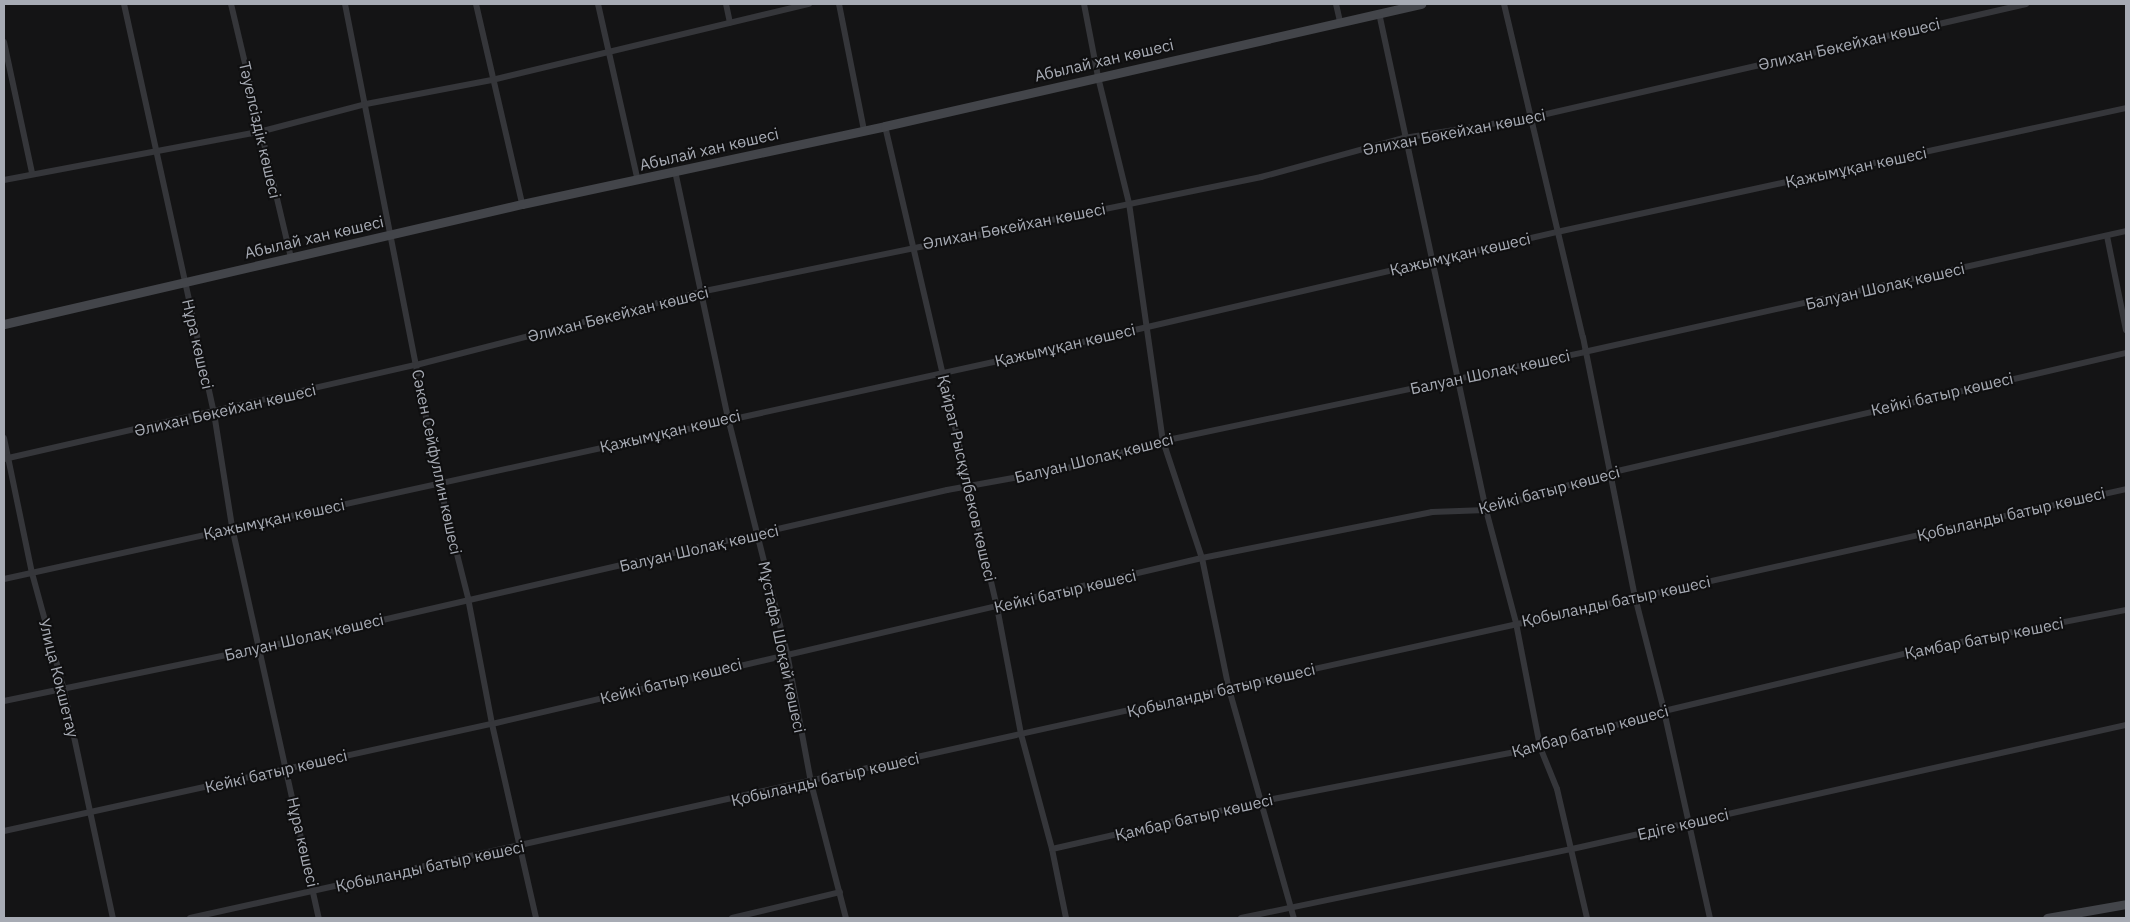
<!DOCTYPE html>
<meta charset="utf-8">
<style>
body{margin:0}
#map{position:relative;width:2130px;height:922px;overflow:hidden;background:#141415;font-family:"IBM Plex Sans",sans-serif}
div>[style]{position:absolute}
.street>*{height:6px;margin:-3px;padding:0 3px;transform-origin:3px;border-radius:3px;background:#35363a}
.secondary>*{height:9px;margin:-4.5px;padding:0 4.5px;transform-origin:4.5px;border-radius:4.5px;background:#43454a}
span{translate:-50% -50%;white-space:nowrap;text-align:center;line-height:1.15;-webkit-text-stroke:4px #0f0f10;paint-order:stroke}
.street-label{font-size:16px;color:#a7abb4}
.frame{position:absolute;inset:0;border:5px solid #a7abb4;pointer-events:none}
</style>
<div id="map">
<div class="street">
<i style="left:124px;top:4px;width:419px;rotate:77.6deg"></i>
<i style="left:214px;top:413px;width:115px;rotate:81deg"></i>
<i style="left:232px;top:527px;width:401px;rotate:77.5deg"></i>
<i style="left:231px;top:4px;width:260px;rotate:76.7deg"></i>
<i style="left:345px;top:4px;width:488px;rotate:78.9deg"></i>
<i style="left:439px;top:483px;width:119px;rotate:75.8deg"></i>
<i style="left:468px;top:598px;width:128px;rotate:79.2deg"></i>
<i style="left:492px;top:724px;width:199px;rotate:77.2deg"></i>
<i style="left:476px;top:4px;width:205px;rotate:77deg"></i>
<i style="left:598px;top:4px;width:181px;rotate:77.3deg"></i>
<i style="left:726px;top:4px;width:19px;rotate:78deg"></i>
<i style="left:839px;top:4px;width:128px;rotate:78.8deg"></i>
<i style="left:1084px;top:4px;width:74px;rotate:79.1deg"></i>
<i style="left:1098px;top:77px;width:130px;rotate:76.2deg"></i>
<i style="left:1129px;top:203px;width:240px;rotate:81.9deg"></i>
<i style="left:1163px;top:441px;width:123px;rotate:71.6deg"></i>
<i style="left:1202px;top:558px;width:134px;rotate:78.4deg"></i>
<i style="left:1229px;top:689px;width:238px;rotate:74.2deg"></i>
<i style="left:1336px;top:4px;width:17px;rotate:77deg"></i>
<i style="left:1504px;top:4px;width:342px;rotate:76.7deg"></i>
<i style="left:1583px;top:337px;width:265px;rotate:78.7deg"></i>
<i style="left:1635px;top:597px;width:118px;rotate:75.7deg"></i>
<i style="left:1664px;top:711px;width:212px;rotate:77.5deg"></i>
<i style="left:1379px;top:13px;width:508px;rotate:77.85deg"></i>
<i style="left:1486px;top:510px;width:117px;rotate:75.1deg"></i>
<i style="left:1516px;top:623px;width:126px;rotate:79deg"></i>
<i style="left:1540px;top:747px;width:45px;rotate:68deg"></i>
<i style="left:1557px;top:789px;width:132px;rotate:76.9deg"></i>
<i style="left:4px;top:42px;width:134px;rotate:77.9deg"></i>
<i style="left:885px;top:126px;width:494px;rotate:76.9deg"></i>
<i style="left:997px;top:607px;width:129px;rotate:79.3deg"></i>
<i style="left:1021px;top:734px;width:119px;rotate:74.9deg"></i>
<i style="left:1052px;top:849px;width:70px;rotate:78.5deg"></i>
<i style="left:675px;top:171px;width:253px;rotate:77.9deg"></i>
<i style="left:728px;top:418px;width:242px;rotate:75.9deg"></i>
<i style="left:787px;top:653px;width:132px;rotate:79.5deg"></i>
<i style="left:811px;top:783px;width:139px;rotate:75.5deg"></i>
<i style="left:4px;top:180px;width:259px;rotate:-10.7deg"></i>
<i style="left:259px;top:132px;width:111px;rotate:-14.7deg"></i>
<i style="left:366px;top:104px;width:128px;rotate:-10.8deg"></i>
<i style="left:492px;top:80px;width:326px;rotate:-13.5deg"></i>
<i style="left:2107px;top:236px;width:96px;rotate:78.6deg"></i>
<i style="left:4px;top:438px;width:138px;rotate:78.3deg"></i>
<i style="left:32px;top:573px;width:121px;rotate:74.7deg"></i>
<i style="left:64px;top:690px;width:233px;rotate:77.9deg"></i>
<i style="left:4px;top:459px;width:423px;rotate:-12.9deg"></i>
<i style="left:416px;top:365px;width:293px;rotate:-14.4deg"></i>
<i style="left:700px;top:292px;width:573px;rotate:-11.58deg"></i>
<i style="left:1261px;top:177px;width:148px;rotate:-15.3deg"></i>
<i style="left:1404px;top:138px;width:127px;rotate:-9.1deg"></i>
<i style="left:1529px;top:118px;width:510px;rotate:-12.92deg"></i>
<i style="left:4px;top:579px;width:1065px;rotate:-12.37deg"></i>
<i style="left:1044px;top:351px;width:527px;rotate:-13.06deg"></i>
<i style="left:1557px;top:232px;width:582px;rotate:-12.29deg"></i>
<i style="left:4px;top:701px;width:262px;rotate:-11.7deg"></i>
<i style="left:261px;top:648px;width:704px;rotate:-12.97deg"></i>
<i style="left:947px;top:490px;width:123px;rotate:-10.3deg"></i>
<i style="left:1068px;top:468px;width:99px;rotate:-15.9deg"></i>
<i style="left:1163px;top:441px;width:430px;rotate:-11.9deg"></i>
<i style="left:1584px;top:352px;width:555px;rotate:-12.58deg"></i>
<i style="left:4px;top:831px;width:500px;rotate:-12.4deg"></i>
<i style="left:492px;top:724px;width:729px;rotate:-13.16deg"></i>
<i style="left:1202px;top:558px;width:235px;rotate:-11.3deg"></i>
<i style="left:1432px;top:512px;width:54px;rotate:-2.1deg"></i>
<i style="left:1486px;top:510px;width:128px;rotate:-16.7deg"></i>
<i style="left:1609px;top:473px;width:531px;rotate:-13.07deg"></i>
<i style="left:1052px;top:849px;width:216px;rotate:-12.8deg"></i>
<i style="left:1263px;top:801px;width:282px;rotate:-11deg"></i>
<i style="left:1540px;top:747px;width:129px;rotate:-16.2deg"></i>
<i style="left:1664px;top:711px;width:268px;rotate:-13.4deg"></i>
<i style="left:1925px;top:649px;width:205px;rotate:-11deg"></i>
<i style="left:190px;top:918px;width:1983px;rotate:-12.49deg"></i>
<i style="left:732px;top:918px;width:111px;rotate:-13.5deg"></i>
<i style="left:1241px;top:918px;width:338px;rotate:-11.8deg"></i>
<i style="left:1572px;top:849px;width:568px;rotate:-12.62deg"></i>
</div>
<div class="secondary">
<i style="left:4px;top:324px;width:532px;rotate:-13.04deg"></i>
<i style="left:522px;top:204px;width:371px;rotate:-12.1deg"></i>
<i style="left:885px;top:126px;width:550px;rotate:-12.82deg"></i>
<i style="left:2047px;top:918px;width:80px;rotate:-10deg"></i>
</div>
<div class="street-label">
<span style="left:1849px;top:44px;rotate:-13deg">Әлихан Бөкейхан көшесі</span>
<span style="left:1104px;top:60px;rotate:-13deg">Абылай хан көшесі</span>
<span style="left:260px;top:130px;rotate:77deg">Тәуелсіздік көшесі</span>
<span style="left:1454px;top:132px;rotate:-11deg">Әлихан Бөкейхан көшесі</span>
<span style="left:709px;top:149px;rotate:-13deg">Абылай хан көшесі</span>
<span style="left:1856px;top:167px;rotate:-12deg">Қажымұқан көшесі</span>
<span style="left:1014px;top:226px;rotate:-11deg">Әлихан Бөкейхан көшесі</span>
<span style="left:314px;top:237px;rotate:-13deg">Абылай хан көшесі</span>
<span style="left:1460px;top:254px;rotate:-13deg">Қажымұқан көшесі</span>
<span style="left:1885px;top:286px;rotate:-13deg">Балуан Шолақ көшесі</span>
<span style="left:618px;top:314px;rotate:-14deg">Әлихан Бөкейхан көшесі</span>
<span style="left:198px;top:344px;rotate:77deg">Нұра көшесі</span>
<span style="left:1065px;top:345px;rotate:-13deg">Қажымұқан көшесі</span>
<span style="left:1490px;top:372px;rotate:-12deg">Балуан Шолақ көшесі</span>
<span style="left:1942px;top:394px;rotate:-13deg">Кейкі батыр көшесі</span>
<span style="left:225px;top:410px;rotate:-13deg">Әлихан Бөкейхан көшесі</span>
<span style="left:670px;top:431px;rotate:-13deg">Қажымұқан көшесі</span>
<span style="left:1094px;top:458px;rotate:-14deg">Балуан Шолақ көшесі</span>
<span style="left:437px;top:462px;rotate:78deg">Сәкен Сейфуллин көшесі</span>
<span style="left:967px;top:478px;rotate:77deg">Қайрат Рысқұлбеков көшесі</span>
<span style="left:1549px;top:490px;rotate:-15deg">Кейкі батыр көшесі</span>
<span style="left:2011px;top:514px;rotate:-13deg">Қобыланды батыр көшесі</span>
<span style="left:274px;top:519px;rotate:-12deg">Қажымұқан көшесі</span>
<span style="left:699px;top:548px;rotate:-13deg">Балуан Шолақ көшесі</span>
<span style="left:1065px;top:591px;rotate:-13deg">Кейкі батыр көшесі</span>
<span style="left:1616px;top:601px;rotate:-12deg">Қобыланды батыр көшесі</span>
<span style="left:304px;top:637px;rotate:-13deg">Балуан Шолақ көшесі</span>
<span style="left:1984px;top:638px;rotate:-11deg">Қамбар батыр көшесі</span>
<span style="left:782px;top:647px;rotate:78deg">Мұстафа Шоқай көшесі</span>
<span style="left:59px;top:678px;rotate:76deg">Улица Кокшетау</span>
<span style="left:671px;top:681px;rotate:-14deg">Кейкі батыр көшесі</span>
<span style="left:1221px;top:690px;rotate:-13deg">Қобыланды батыр көшесі</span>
<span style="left:1590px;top:731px;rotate:-15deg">Қамбар батыр көшесі</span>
<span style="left:276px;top:771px;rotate:-13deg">Кейкі батыр көшесі</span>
<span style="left:825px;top:779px;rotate:-13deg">Қобыланды батыр көшесі</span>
<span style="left:1194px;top:817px;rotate:-13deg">Қамбар батыр көшесі</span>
<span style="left:1683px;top:824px;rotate:-13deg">Едіге көшесі</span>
<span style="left:303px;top:842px;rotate:77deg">Нұра көшесі</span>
<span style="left:430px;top:866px;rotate:-12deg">Қобыланды батыр көшесі</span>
</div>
<div class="frame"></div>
</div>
